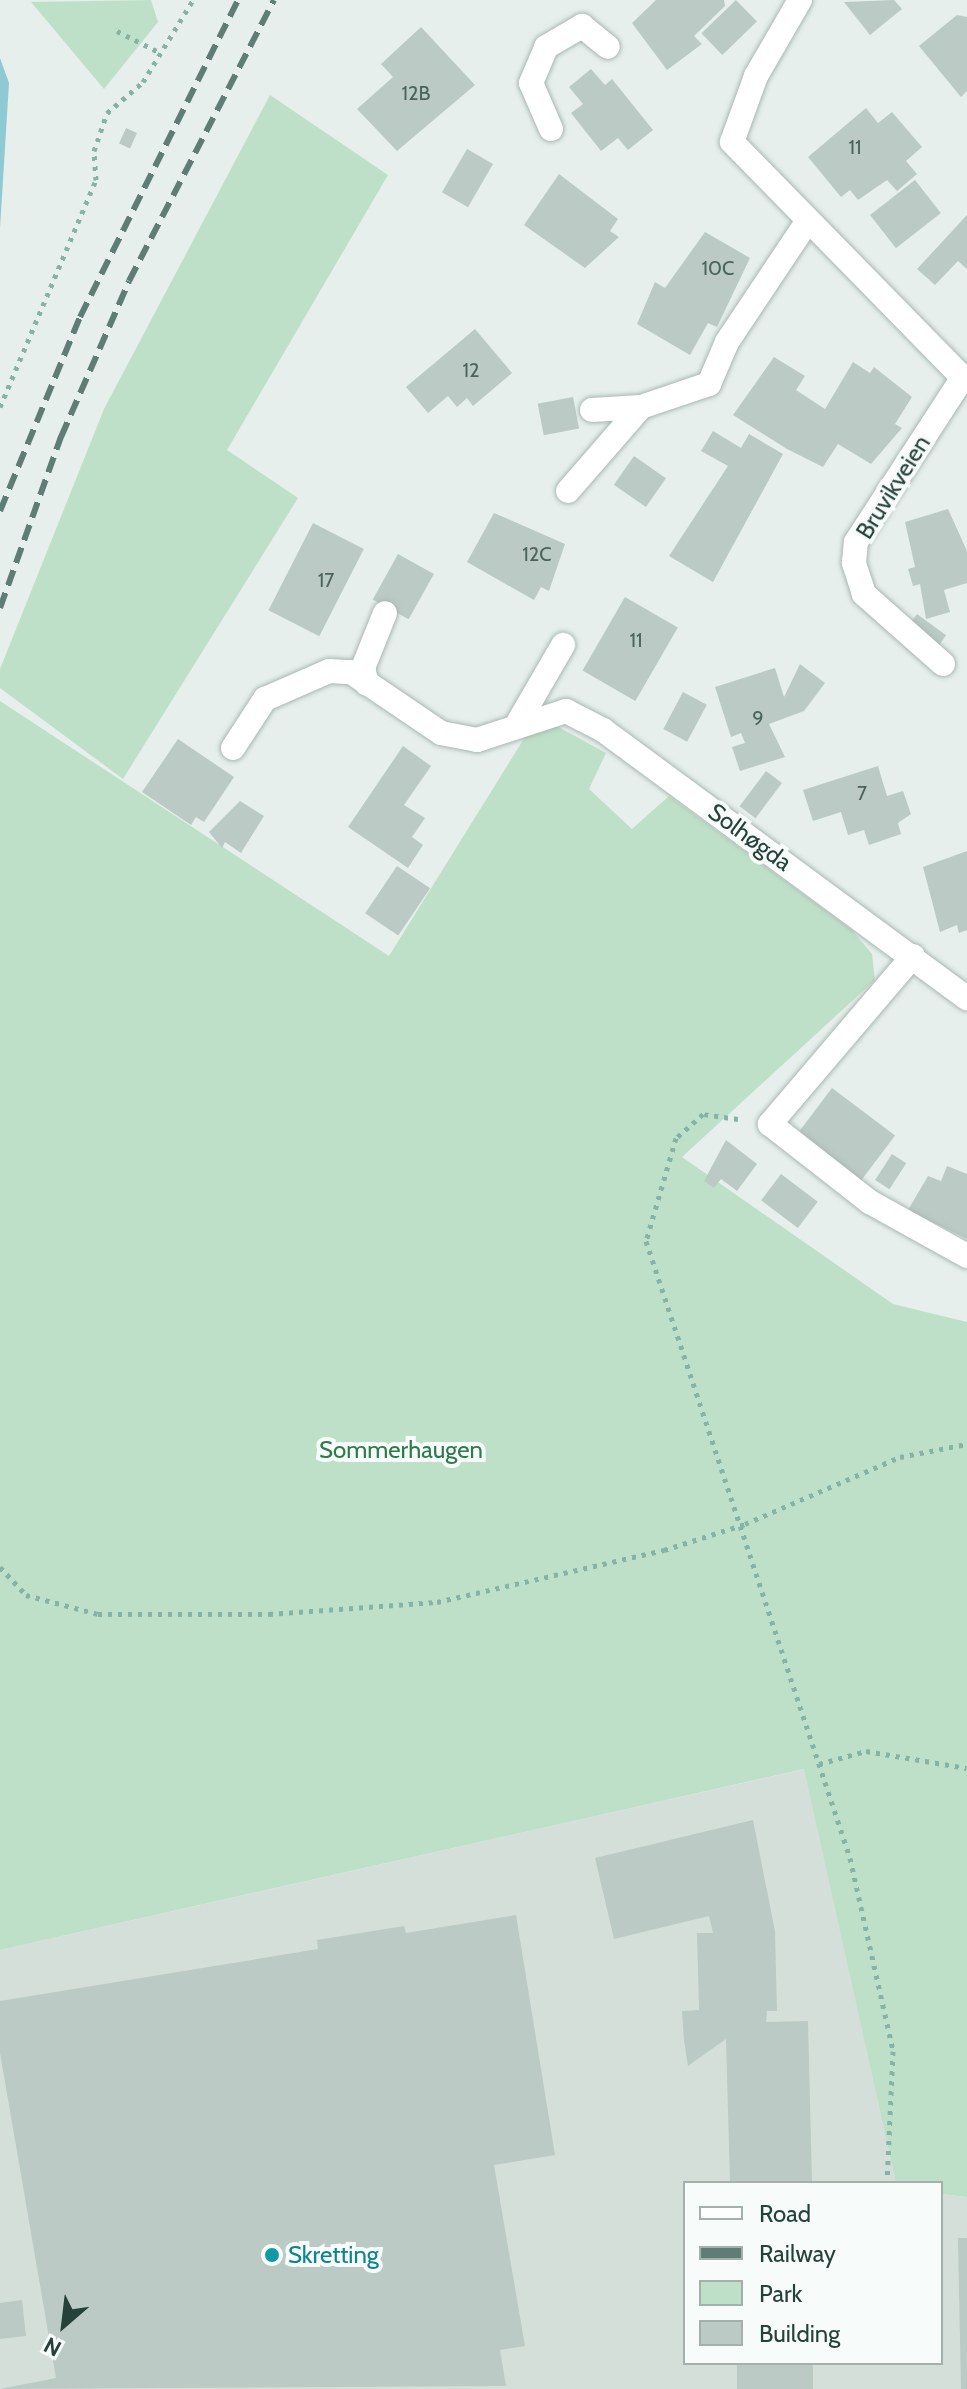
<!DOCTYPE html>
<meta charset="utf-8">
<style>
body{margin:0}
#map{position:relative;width:967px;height:2389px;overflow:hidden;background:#e6efeb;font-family:Cabin,sans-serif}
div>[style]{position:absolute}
.built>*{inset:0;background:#d4dfda}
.green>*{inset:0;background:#bfe0c8}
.water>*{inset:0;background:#8ec9d4}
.building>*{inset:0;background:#bbcac4;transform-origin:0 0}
.path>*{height:5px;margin-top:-2.5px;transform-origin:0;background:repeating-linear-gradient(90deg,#86b3a5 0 4px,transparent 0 10px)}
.roads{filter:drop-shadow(0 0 2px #a8b8b2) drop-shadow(0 0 2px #a8b8b2)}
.minor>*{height:24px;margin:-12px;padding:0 12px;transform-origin:12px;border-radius:12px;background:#fff}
.rail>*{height:6px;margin-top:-3px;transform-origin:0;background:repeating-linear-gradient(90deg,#5f7d75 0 16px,transparent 0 24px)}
.dots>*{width:22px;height:22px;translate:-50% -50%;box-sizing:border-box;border:4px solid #f7fbf9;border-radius:50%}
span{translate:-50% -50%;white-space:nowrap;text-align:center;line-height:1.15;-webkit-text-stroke:8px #f7fbf9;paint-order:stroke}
.number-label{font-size:20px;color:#4a645c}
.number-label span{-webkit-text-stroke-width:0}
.street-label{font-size:24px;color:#24423a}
.park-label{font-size:24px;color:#2d7a4b}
.culture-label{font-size:24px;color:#0d838f}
.left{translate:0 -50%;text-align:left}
.legend{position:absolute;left:683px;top:2181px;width:260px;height:184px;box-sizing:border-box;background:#f7fbf9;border:2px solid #a3b1ad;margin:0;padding:10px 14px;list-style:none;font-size:24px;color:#24423a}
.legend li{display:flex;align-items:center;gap:16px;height:40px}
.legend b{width:40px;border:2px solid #a3b1ad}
.north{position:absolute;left:24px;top:2285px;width:80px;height:80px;-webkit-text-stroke:6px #f7fbf9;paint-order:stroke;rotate:208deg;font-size:22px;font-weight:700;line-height:32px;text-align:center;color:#24423a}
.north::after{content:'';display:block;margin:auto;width:28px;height:36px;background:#24423a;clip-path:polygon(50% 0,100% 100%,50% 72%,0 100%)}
</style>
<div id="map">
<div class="built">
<i style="clip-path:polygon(805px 1769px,896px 2183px,685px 2183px,685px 2363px,941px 2363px,941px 2194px,967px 2197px,967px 2389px,0 2389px,0 1950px)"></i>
</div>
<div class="green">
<i style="clip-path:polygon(151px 0,158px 22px,104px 89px,31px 2px)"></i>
<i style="clip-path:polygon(270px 95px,388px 175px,227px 450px,298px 498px,123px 779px,0 688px,0 669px,104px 409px)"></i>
<i style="clip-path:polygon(0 701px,389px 956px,525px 737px,553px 724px,606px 753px,589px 789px,632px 829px,669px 796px,852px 930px,872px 954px,875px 980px,682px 1157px,893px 1304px,967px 1322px,967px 2197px,941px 2194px,941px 2183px,896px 2183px,804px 1769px,0 1950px)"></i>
</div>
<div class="water">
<i style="clip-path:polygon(0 58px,9px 83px,0 228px)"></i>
</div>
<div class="building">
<i style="clip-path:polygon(656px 0,724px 0,725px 6px,694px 36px,702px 44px,667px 70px,632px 23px)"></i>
<i style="left:736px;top:0;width:30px;height:48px;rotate:46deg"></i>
<i style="clip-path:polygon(894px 0,902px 9px,870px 35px,844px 2px)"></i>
<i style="clip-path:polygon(957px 15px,967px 17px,967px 91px,961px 97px,919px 46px)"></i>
<i style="clip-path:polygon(421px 27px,475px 85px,397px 151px,357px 109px,393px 77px,381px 64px)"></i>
<i style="clip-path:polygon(591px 69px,605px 85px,612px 79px,653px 130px,628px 150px,618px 138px,601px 151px,571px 113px,583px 104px,569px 87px)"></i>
<i style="clip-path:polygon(866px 108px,878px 123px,892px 112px,922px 147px,906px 161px,917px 174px,897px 191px,887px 180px,858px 200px,850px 190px,841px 197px,808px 157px)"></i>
<i style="left:126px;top:128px;width:12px;height:17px;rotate:24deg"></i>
<i style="left:467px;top:149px;width:30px;height:50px;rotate:30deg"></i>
<i style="clip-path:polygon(559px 174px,618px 219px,610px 231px,619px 237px,585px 268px,524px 225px)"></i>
<i style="left:915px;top:180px;width:42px;height:57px;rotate:52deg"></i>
<i style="clip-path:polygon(967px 215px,967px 269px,958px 261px,935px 285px,917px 269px)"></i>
<i style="clip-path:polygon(705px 232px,750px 258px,717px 327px,708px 323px,690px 355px,637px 324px,655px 282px,665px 288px)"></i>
<i style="clip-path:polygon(475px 329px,512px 373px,473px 406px,467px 398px,457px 407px,448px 396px,428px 413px,406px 387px)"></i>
<i style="clip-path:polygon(774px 357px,805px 376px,796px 390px,825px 409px,853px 362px,870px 373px,874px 367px,912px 397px,895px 424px,902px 428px,871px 464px,838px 444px,823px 467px,787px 449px,733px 415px)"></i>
<i style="left:573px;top:397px;width:32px;height:36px;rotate:79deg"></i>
<i style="clip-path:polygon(713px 431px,741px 448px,749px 434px,783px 454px,713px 582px,669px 556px,728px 466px,701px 451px)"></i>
<i style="left:634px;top:456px;width:39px;height:35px;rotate:35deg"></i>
<i style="clip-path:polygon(948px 509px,967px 551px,967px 583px,944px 590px,950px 612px,926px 619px,920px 584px,913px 586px,908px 569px,915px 567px,905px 522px)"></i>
<i style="clip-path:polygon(494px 513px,565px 544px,549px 591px,541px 587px,534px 600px,467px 562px)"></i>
<i style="left:313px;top:523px;width:57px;height:98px;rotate:27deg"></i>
<i style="left:398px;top:554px;width:41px;height:52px;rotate:29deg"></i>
<i style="left:625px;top:597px;width:61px;height:85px;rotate:30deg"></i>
<i style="left:917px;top:614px;width:36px;height:18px;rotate:36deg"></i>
<i style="clip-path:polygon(800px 664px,825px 683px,804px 711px,769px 724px,785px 757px,740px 771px,732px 747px,745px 743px,741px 733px,731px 737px,715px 687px,775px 668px,784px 697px)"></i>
<i style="left:683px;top:692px;width:27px;height:42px;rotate:28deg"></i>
<i style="clip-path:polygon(178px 739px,234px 777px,204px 822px,196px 817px,191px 825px,142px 792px)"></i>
<i style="clip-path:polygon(403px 746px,431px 766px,404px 805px,425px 818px,412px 837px,423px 845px,408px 868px,348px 827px)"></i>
<i style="clip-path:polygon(878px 766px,887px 796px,903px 791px,911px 814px,898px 823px,901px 834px,869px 845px,864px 830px,848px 835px,841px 812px,813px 821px,803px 790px)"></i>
<i style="left:766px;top:771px;width:20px;height:44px;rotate:37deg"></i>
<i style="clip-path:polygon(240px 801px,264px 816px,241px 853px,225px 842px,222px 848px,209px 832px)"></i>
<i style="clip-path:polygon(967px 851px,967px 930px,959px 933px,957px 925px,940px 932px,923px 867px)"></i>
<i style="left:397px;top:866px;width:40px;height:57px;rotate:34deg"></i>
<i style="left:832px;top:1088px;width:79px;height:58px;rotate:37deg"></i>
<i style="clip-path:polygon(726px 1140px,757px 1164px,737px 1191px,721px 1179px,714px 1188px,704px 1181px)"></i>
<i style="left:892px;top:1154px;width:17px;height:31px;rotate:33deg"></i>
<i style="clip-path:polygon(947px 1166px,967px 1174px,967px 1239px,908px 1210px,928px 1176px,941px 1181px)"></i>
<i style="left:781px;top:1174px;width:46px;height:33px;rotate:37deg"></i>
<i style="clip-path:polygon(753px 1820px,775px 1931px,777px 2011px,767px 2011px,766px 2022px,808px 2021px,812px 2183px,730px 2183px,726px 2039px,688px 2066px,684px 2040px,682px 2011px,699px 2010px,697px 1933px,713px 1933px,709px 1916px,614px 1939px,595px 1858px)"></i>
<i style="clip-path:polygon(516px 1915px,555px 2155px,494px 2165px,525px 2346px,500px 2350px,506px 2386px,0 2389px,56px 2378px,0 2053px,0 2001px,318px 1949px,317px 1940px,404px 1926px,406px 1933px)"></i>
<i style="clip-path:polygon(958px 2238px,967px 2238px,967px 2389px,961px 2389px)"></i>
<i style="clip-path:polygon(22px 2300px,26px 2336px,0 2339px,0 2303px)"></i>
<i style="left:737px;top:2363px;width:76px;height:26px"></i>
</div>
<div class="path">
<i style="left:117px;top:31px;width:49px;rotate:26.6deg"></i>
<i style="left:0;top:407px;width:246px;rotate:-67.1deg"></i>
<i style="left:96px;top:180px;width:29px;rotate:-94deg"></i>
<i style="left:94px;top:151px;width:40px;rotate:-71.1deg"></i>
<i style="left:107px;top:113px;width:48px;rotate:-40.7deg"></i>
<i style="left:143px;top:82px;width:96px;rotate:-58.6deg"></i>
<i style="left:738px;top:1119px;width:35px;rotate:-172deg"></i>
<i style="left:703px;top:1114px;width:36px;rotate:138deg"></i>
<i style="left:676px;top:1138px;width:107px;rotate:106.2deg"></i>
<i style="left:646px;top:1241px;width:650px;rotate:71.7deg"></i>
<i style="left:850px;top:1858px;width:198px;rotate:77.4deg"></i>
<i style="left:893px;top:2051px;width:132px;rotate:92.6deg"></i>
<i style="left:0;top:1567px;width:38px;rotate:47deg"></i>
<i style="left:26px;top:1595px;width:74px;rotate:14.8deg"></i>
<i style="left:98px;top:1614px;width:171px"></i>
<i style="left:269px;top:1614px;width:168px;rotate:-4.1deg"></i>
<i style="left:437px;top:1602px;width:233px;rotate:-12.9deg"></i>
<i style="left:664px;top:1550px;width:85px;rotate:-17.8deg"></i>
<i style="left:745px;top:1524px;width:169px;rotate:-23.4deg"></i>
<i style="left:900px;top:1457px;width:68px;rotate:-11deg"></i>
<i style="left:819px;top:1764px;width:49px;rotate:-15.5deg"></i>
<i style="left:866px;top:1751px;width:102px;rotate:9.6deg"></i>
</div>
<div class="roads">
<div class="minor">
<i style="left:800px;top:0;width:88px;rotate:120.1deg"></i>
<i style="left:756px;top:76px;width:70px;rotate:110deg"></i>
<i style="left:732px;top:142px;width:336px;rotate:45.6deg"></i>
<i style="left:551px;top:129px;width:50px;rotate:-113.5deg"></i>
<i style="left:531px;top:83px;width:39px;rotate:-67deg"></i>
<i style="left:546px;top:47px;width:42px;rotate:-30.3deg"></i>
<i style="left:582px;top:26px;width:33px;rotate:39deg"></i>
<i style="left:592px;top:410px;width:49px;rotate:-3.5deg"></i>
<i style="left:641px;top:407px;width:72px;rotate:-18.7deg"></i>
<i style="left:709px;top:384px;width:46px;rotate:-66.8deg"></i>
<i style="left:727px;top:342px;width:144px;rotate:-56.3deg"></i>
<i style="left:568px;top:491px;width:111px;rotate:-49deg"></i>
<i style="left:943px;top:664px;width:106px;rotate:-138.5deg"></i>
<i style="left:864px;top:594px;width:33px;rotate:-108deg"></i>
<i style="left:854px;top:563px;width:21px;rotate:-85deg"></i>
<i style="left:856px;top:542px;width:197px;rotate:-57deg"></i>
<i style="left:367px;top:684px;width:16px;rotate:-104deg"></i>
<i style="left:363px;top:668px;width:59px;rotate:-68.2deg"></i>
<i style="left:519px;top:721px;width:88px;rotate:-59.9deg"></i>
<i style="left:233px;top:748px;width:59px;rotate:-56.9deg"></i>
<i style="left:265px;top:699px;width:70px;rotate:-23.6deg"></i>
<i style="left:329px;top:671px;width:22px;rotate:3deg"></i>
<i style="left:351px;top:672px;width:109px;rotate:34.1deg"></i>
<i style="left:441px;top:733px;width:37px;rotate:11deg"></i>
<i style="left:477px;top:740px;width:94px;rotate:-18deg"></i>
<i style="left:566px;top:711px;width:42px;rotate:27.2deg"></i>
<i style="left:603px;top:730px;width:452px;rotate:36.4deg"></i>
<i style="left:913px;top:956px;width:221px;rotate:130.4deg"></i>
<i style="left:770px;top:1124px;width:127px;rotate:38deg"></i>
<i style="left:870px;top:1202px;width:111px;rotate:29.1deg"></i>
</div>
</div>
<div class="rail">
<i style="left:0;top:511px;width:210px;rotate:-67.6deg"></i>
<i style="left:80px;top:317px;width:354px;rotate:-63.5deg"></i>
<i style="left:0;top:608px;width:182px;rotate:-70.4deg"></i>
<i style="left:61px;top:437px;width:170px;rotate:-66.4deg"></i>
<i style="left:129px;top:281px;width:316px;rotate:-62.7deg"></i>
</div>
<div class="dots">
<i style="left:272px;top:2255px;background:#0f9aa8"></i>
</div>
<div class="number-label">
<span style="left:416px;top:93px">12B</span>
<span style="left:855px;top:147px">11</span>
<span style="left:718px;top:268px">10C</span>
<span style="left:471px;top:370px">12</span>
<span style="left:537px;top:554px">12C</span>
<span style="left:326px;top:580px">17</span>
<span style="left:636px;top:640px">11</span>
<span style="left:758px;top:718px">9</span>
<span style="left:862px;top:793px">7</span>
</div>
<div class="street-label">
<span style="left:893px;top:487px;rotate:-58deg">Bruvikveien</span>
<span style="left:750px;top:837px;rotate:36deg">Solhøgda</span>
</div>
<div class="park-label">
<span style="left:401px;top:1450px">Sommerhaugen</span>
</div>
<div class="culture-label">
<span class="left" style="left:288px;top:2255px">Skretting</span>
</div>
<ul class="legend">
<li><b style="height:10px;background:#fff"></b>Road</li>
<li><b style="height:10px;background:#5f7d75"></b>Railway</li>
<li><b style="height:22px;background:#bfe0c8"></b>Park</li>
<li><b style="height:22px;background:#bbcac4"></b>Building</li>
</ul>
<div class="north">N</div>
</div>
